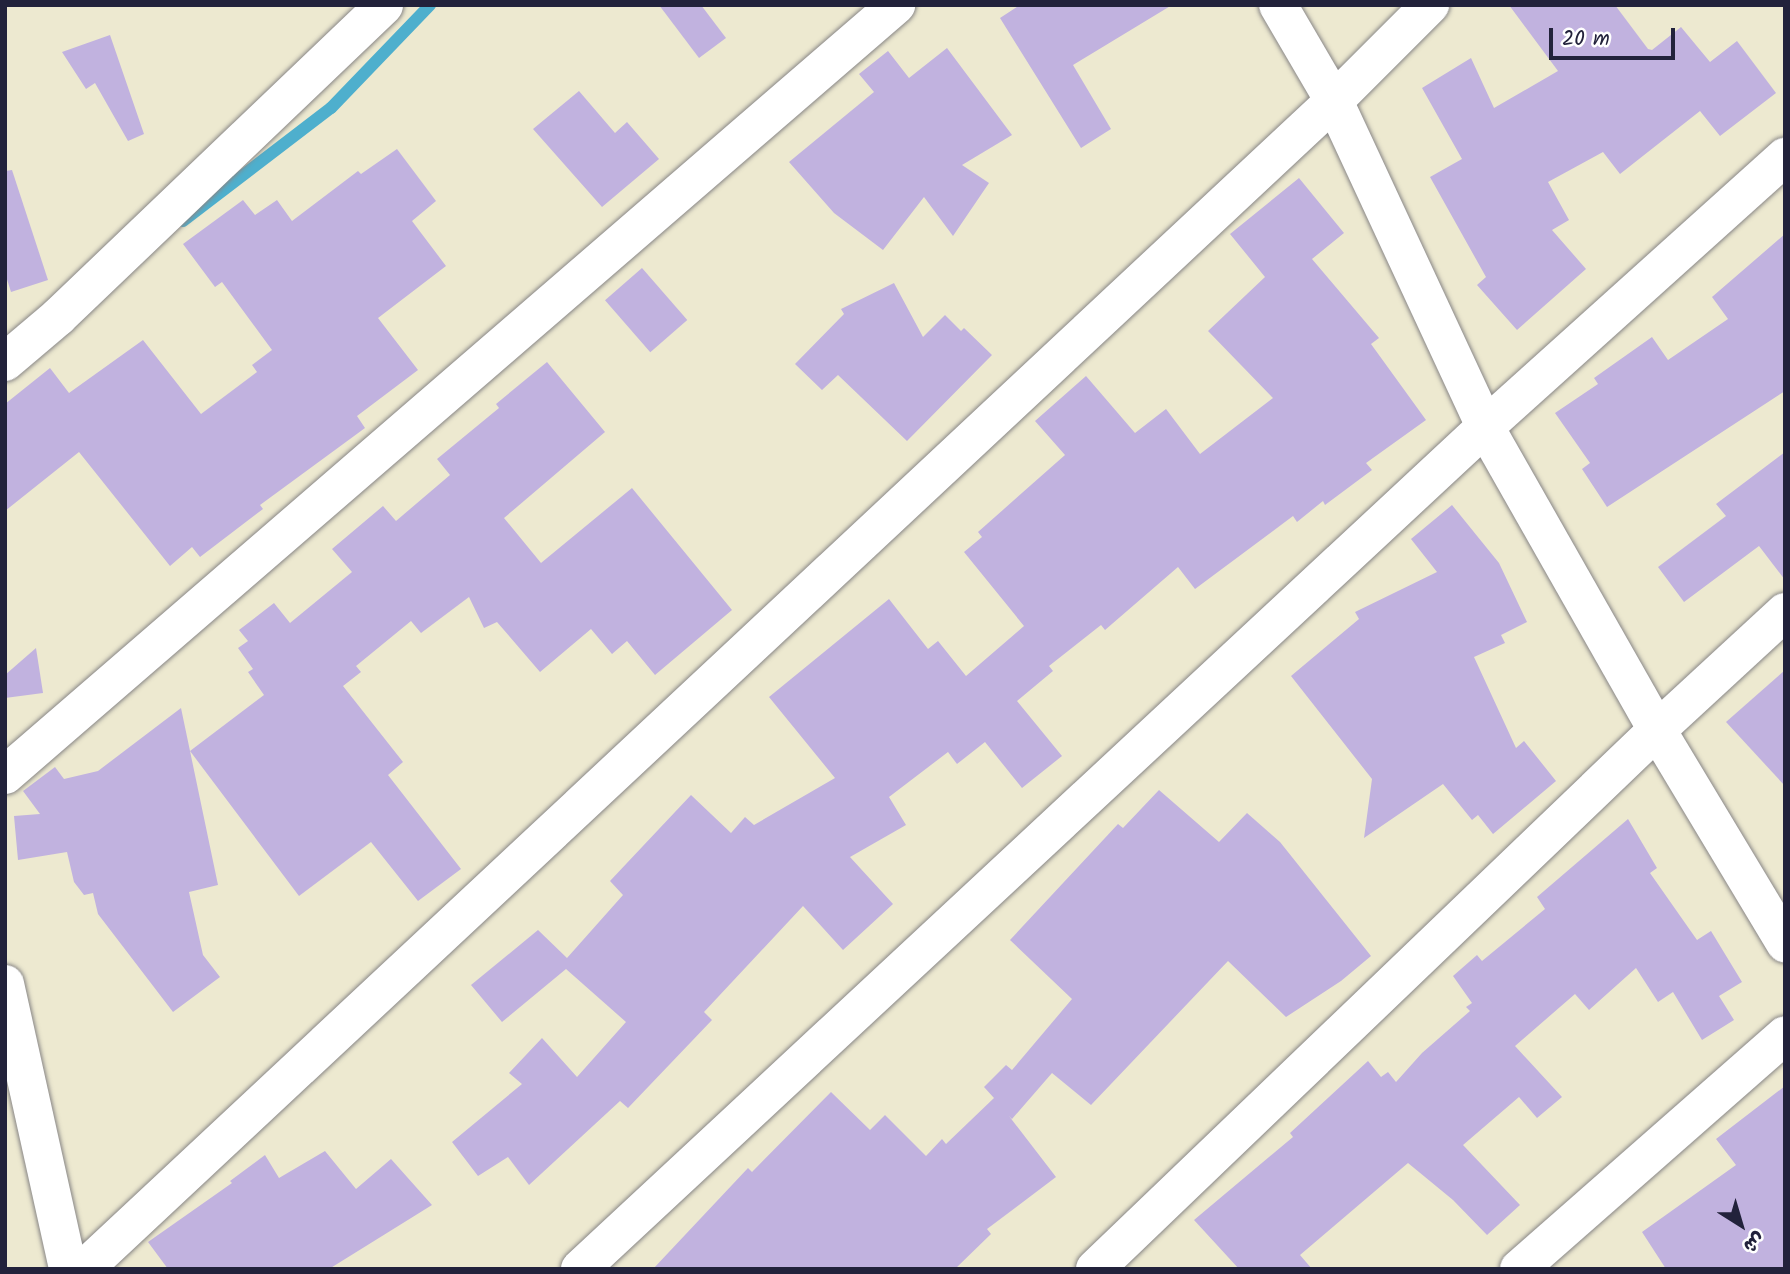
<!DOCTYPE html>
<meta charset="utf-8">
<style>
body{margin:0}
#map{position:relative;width:1790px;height:1274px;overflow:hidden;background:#ede9d0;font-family:Kalam,"Playpen Sans Arabic",sans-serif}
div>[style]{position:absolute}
.stream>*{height:12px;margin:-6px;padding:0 6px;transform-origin:6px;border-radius:6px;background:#4eafcd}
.building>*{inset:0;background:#c1b2df;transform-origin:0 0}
.roads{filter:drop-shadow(0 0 2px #888686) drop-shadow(0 0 2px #888686)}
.street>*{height:38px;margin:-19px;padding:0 19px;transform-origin:19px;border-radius:19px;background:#fff}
span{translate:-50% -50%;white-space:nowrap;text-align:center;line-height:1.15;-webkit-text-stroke:6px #fff;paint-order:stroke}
.frame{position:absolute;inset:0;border:7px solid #22223b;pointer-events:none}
.north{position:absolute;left:1706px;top:1190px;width:70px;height:70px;-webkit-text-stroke:5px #fff;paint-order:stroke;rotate:143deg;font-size:19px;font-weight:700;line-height:28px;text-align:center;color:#22223b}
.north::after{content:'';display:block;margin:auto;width:24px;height:32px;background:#22223b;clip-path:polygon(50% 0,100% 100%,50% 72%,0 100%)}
.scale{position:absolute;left:1549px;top:28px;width:126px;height:32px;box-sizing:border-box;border:4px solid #22223b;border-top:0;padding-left:9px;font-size:21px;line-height:24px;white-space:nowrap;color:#22223b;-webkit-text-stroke:5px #fff;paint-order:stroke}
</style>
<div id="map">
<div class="stream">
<i style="left:183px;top:221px;width:186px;rotate:-37.4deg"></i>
<i style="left:331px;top:108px;width:143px;rotate:-46.1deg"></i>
</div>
<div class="building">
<i style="clip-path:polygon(659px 5px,701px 5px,726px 38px,699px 58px)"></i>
<i style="clip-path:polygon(1020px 5px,1172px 5px,1073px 65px,1111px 129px,1081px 148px,1000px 18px)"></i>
<i style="clip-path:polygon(1509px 5px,1615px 5px,1648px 49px,1652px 50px,1681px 27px,1710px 62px,1737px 41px,1776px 93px,1720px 136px,1700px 111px,1620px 174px,1603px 152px,1548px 182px,1569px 220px,1552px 230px,1586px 269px,1517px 330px,1477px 285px,1486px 277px,1430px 177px,1462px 159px,1422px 88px,1471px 58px,1494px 108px,1558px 71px)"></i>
<i style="clip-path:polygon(110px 35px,144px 134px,128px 141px,95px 83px,86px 89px,62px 52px)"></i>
<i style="clip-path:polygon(947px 48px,1012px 135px,962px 165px,989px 183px,953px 236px,924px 197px,883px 250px,834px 213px,789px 162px,874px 92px,859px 74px,888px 51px,909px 78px)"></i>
<i style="clip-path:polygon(579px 91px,615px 133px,627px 122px,659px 159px,602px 207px,533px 129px)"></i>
<i style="clip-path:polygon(397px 149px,436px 201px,412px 221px,446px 266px,378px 318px,418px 370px,357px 416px,365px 428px,260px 505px,263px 509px,200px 557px,192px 547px,170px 566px,79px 452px,5px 511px,5px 404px,50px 368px,69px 393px,143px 340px,201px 414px,257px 372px,252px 365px,272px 350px,222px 282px,215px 287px,183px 244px,243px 200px,255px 215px,277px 200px,292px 221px,358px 171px,361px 174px)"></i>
<i style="clip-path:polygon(12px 170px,48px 280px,11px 292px,5px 273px,5px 171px)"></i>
<i style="clip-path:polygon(1299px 178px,1344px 233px,1312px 259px,1379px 338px,1371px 344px,1426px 420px,1366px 463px,1372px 470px,1325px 505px,1323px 501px,1297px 522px,1293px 516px,1195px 589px,1178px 567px,1105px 630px,1101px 625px,1049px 666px,1053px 671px,1017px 701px,1062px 756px,1022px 788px,985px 742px,957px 764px,948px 752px,889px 797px,906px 825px,850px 857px,893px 904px,843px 950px,803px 906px,704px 1012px,712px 1020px,628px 1108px,620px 1101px,529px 1185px,508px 1157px,478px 1176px,452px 1142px,522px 1084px,509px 1073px,542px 1038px,577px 1077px,626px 1022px,566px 969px,502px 1022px,471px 985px,538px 930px,567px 958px,623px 895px,610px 881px,691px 795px,731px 833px,745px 817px,754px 825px,835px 778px,769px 697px,889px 599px,928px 649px,938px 641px,966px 676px,1024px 626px,964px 552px,982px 537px,978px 532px,1065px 455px,1035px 421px,1086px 376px,1135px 433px,1166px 409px,1200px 454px,1273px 398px,1208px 331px,1265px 277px,1230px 234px)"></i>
<i style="clip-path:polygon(1785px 234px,1785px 391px,1607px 507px,1582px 469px,1590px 463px,1555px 413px,1598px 384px,1594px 378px,1652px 337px,1668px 360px,1728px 319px,1712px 297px)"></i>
<i style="left:642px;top:268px;width:69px;height:49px;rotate:49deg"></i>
<i style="clip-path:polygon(894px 283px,923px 337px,945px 315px,961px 331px,964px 328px,992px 355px,907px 441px,838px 375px,822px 390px,795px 364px,844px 314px,841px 309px)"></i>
<i style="clip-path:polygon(547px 362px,605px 432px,504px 518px,541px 563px,632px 488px,732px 610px,655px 675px,627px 641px,612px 654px,591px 629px,540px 672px,497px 622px,484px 628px,469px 597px,421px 633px,411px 621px,356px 666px,361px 672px,343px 686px,403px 762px,388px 775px,461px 869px,418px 901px,371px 842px,299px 896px,190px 751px,218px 885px,189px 892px,203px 955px,220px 977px,173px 1012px,98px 914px,93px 893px,84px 895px,74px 882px,67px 852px,18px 860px,14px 816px,40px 814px,23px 791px,55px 767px,64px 779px,98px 771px,181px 708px,190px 751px,264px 695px,248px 672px,253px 669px,238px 648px,248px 641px,239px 630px,274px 603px,290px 623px,352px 572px,332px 549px,383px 506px,396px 521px,450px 475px,437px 459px,499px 408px,496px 404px)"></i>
<i style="clip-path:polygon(1785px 452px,1785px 580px,1759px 546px,1684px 602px,1658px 567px,1726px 516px,1716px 504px)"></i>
<i style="clip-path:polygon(1452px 505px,1499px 563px,1527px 622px,1501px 635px,1505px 643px,1474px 657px,1516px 748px,1524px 741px,1556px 781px,1493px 834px,1478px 815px,1472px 820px,1443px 784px,1364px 838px,1372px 779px,1291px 676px,1359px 619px,1355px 612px,1437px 572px,1411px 539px)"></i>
<i style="clip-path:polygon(36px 648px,43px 693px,5px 698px,5px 675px)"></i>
<i style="clip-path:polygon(1785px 670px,1785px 786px,1726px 722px)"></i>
<i style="clip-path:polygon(1159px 790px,1219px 842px,1247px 813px,1280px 842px,1371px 956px,1341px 981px,1286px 1017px,1228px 961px,1091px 1105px,1052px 1073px,1012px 1119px,1009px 1116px,1056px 1177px,987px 1229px,991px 1234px,955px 1269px,653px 1269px,748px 1168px,752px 1172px,831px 1092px,870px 1130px,885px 1115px,926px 1156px,942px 1139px,946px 1144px,994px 1098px,984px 1087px,1006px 1065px,1012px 1070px,1072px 999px,1010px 940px,1118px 824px,1123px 828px)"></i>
<i style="clip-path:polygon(1628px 819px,1657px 868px,1650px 873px,1697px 940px,1711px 931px,1742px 982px,1719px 996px,1734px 1020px,1702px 1040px,1673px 992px,1658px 1002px,1636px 968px,1589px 1010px,1575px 994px,1515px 1046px,1562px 1097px,1537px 1118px,1519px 1097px,1463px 1145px,1520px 1205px,1487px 1235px,1453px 1200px,1408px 1163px,1300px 1255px,1312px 1269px,1239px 1269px,1194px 1220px,1293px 1137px,1290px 1133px,1368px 1061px,1381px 1077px,1388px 1072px,1396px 1082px,1422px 1053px,1470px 1011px,1466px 1007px,1472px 1003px,1453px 976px,1477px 955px,1482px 961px,1545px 909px,1537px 897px)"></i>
<i style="clip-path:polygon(1785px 1086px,1785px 1269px,1666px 1269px,1642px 1232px,1736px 1165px,1716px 1139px)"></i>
<i style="clip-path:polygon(325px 1151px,356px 1189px,391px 1159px,432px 1205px,329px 1269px,168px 1269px,148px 1242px,232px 1183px,230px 1181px,265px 1155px,279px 1178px)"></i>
</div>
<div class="roads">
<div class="street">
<i style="left:1278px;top:5px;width:111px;rotate:59.7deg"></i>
<i style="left:1334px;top:101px;width:359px;rotate:65.1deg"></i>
<i style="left:1485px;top:427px;width:348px;rotate:60.4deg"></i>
<i style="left:1657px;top:730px;width:249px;rotate:59deg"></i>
<i style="left:5px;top:362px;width:70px;rotate:-40.3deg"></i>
<i style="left:58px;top:317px;width:451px;rotate:-43.7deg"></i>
<i style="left:5px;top:775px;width:1178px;rotate:-40.83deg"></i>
<i style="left:5px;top:984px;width:292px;rotate:77.5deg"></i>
<i style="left:84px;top:1269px;width:1711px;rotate:-43.06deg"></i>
<i style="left:1334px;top:101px;width:136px;rotate:-45deg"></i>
<i style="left:580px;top:1269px;width:1236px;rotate:-42.93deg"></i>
<i style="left:1485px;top:427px;width:404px;rotate:-42deg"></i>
<i style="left:1095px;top:1269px;width:779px;rotate:-43.8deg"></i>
<i style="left:1657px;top:730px;width:174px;rotate:-42.7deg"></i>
<i style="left:1519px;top:1269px;width:354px;rotate:-41.3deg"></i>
</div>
</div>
<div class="frame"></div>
<div class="north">ش</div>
<div class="scale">20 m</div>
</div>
